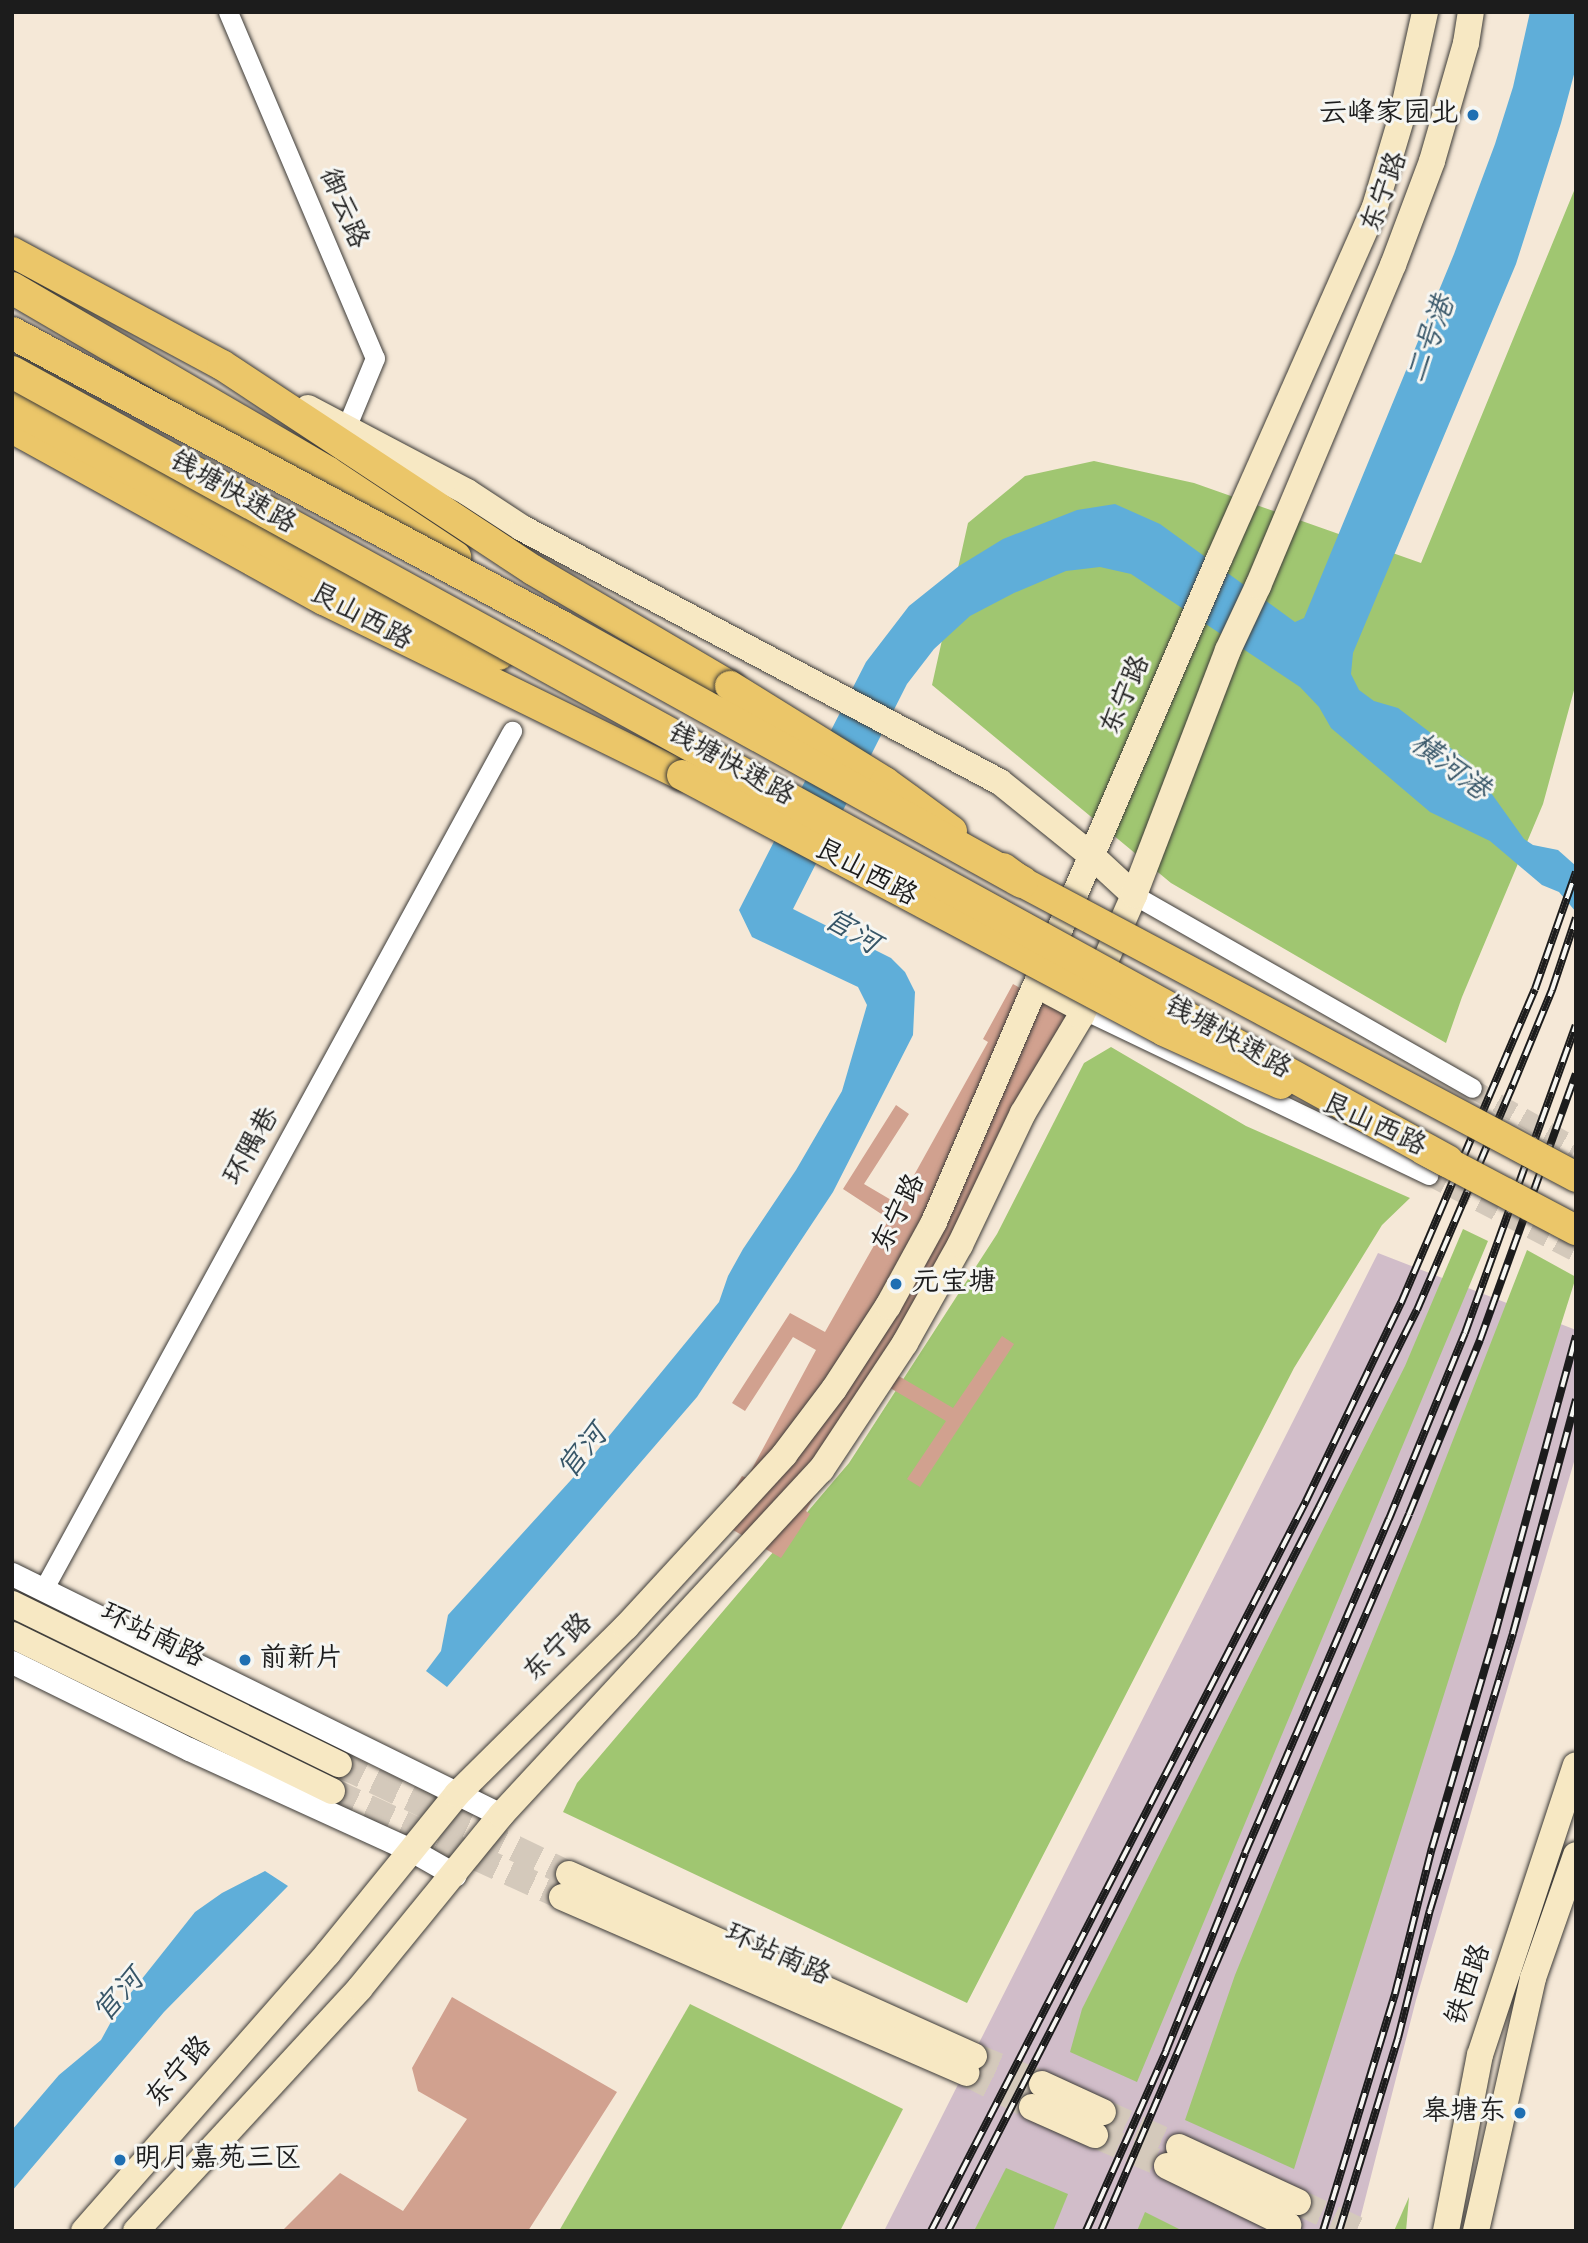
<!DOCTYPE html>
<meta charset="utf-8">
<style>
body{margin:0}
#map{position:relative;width:1588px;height:2243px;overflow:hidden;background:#f5e8d7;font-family:"Indie Flower","LXGW WenKai TC",sans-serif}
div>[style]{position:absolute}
.industrial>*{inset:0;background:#d1bdc9}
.green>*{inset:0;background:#a0c671}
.water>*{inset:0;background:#5faed9}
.building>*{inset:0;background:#d1a18f}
.minor-tunnel>*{height:19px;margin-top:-9.5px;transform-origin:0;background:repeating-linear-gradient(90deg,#d4c9bb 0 19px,transparent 0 29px)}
.secondary-tunnel>*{height:26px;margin-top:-13px;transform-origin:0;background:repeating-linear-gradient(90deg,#d4c9bb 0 26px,transparent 0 39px)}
.roads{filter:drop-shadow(0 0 2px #3d3b38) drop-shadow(0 0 2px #3d3b38)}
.minor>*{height:19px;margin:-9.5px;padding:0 9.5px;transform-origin:9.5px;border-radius:9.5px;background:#fff}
.tertiary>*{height:23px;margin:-11.5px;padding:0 11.5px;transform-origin:11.5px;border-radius:11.5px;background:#fff}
.secondary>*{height:26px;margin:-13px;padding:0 13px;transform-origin:13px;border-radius:13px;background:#f7e8c3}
.primary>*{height:30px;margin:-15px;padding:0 15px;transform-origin:15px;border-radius:15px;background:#ebc669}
.trunk>*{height:32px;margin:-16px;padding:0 16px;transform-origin:16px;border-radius:16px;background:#ebc669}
.rail>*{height:8px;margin-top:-4px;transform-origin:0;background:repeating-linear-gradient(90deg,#f6f6f2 0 16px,#1c1c1c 0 32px);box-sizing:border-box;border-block:2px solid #1c1c1c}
.bridges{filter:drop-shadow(0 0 2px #3d3b38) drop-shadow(0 0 2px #3d3b38)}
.primary-bridge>*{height:30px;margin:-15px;padding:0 15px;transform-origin:15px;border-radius:15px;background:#ebc669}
.trunk-bridge>*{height:32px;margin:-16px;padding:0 16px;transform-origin:16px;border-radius:16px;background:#ebc669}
.dots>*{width:19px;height:19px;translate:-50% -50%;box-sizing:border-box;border:4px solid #f6f6f2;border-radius:50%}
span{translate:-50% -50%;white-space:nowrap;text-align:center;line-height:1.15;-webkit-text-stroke:6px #f6f6f2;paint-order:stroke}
.poi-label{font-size:28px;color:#1c1c1c}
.right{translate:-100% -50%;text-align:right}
.left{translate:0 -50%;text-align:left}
.street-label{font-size:28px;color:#1c1c1c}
.water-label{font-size:30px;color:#375668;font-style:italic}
.frame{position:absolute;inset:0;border:14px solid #1c1c1c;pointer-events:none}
</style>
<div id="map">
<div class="industrial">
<i style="clip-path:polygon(1378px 1253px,1576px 1330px,1576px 1455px,1416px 2000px,1357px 2231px,884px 2231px)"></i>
</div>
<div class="green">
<i style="clip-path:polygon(1576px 186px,1576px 683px,1543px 804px,1462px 997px,1446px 1043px,1171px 883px,932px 685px,968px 523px,1025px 476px,1094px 461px,1194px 483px,1421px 563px)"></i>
<i style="clip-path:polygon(1111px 1047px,1246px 1126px,1410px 1198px,1382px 1225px,1294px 1368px,967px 2003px,563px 1812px,577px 1783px,849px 1463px,997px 1234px,1084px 1063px)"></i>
<i style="clip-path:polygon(1463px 1229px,1488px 1241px,1137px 2082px,1070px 2052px,1082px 2009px,1405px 1366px)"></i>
<i style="clip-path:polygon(1527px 1250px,1576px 1277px,1294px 2169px,1185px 2120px,1235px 1975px,1419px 1527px)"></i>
<i style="clip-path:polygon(690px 2004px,903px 2109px,840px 2231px,559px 2231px)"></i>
<i style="clip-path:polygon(1006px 2168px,1068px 2194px,1053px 2231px,974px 2231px)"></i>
<i style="clip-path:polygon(1409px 2197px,1406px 2231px,1394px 2231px)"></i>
<i style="clip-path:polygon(1145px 2212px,1183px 2231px,1137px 2231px)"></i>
</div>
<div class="water">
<i style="clip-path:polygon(1530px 12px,1576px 12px,1576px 67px,1561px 123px,1516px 264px,1353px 653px,1351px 674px,1359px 690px,1374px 701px,1398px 708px,1469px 762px,1524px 839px,1533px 845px,1558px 850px,1576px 866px,1576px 912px,1559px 892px,1542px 885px,1490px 841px,1430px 812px,1331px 728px,1319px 707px,1300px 687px,1131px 574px,1100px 567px,1066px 571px,1014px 593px,970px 616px,934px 649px,907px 684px,793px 909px,891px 958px,905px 972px,915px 992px,913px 1035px,833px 1192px,697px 1397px,447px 1687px,426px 1671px,441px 1651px,448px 1615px,591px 1458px,719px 1302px,728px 1276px,743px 1249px,796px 1170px,842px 1091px,867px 1005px,858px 987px,752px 937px,739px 910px,866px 662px,909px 606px,959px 566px,1003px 539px,1077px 510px,1115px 504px,1160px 524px,1295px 622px,1304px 618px,1454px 254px,1495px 144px,1513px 87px)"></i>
<i style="clip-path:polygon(265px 1871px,288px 1886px,164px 2012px,12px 2191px,12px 2130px,59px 2075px,101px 2040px,118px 2009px,195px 1912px,222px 1893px)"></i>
</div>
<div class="building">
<i style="clip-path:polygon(1013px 984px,1076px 1020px,880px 1365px,953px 1408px,1002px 1336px,1014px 1344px,920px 1487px,907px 1479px,946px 1421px,880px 1382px,806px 1511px,810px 1514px,781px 1558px,716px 1520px,742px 1476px,747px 1478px,816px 1350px,793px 1337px,745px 1411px,732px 1403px,790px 1313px,825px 1332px,889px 1219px,843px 1189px,896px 1105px,909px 1114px,864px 1184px,898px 1204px,988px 1042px,983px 1039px)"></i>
<i style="clip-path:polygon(452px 1997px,617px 2092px,528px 2231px,282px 2231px,340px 2173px,403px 2211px,467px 2119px,418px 2091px,412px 2068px)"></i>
</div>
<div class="minor-tunnel">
<i style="left:1472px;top:1088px;width:120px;rotate:29.6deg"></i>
<i style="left:1428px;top:1175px;width:167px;rotate:27.5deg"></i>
</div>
<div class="secondary-tunnel">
<i style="left:339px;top:1764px;width:255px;rotate:25.6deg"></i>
<i style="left:332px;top:1791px;width:253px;rotate:24.7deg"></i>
<i style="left:974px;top:2056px;width:74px;rotate:22.4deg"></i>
<i style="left:966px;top:2073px;width:74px;rotate:27.3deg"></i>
<i style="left:1103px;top:2112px;width:84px;rotate:24.7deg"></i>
<i style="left:1095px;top:2135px;width:78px;rotate:23.3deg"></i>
<i style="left:1298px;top:2202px;width:68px;rotate:25.1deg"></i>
</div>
<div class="roads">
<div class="minor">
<i style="left:228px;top:12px;width:376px;rotate:67deg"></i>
<i style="left:375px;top:358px;width:76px;rotate:112.5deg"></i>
<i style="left:1134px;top:895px;width:389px;rotate:29.7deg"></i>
<i style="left:1084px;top:1010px;width:382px;rotate:25.6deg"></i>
<i style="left:43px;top:1590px;width:979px;rotate:-61.37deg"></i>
</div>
<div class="tertiary">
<i style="left:12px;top:1574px;width:545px;rotate:26.24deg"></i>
<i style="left:12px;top:1662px;width:197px;rotate:26.2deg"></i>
<i style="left:189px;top:1749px;width:246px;rotate:24.5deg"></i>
<i style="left:413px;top:1851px;width:48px;rotate:29.7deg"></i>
</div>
<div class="secondary">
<i style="left:308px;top:408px;width:180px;rotate:27.8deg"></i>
<i style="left:467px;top:492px;width:66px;rotate:33.2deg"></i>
<i style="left:522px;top:528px;width:541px;rotate:27.99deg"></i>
<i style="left:1000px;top:782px;width:119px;rotate:38.9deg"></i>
<i style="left:1093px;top:857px;width:56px;rotate:42.8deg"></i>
<i style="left:1037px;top:985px;width:53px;rotate:28deg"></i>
<i style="left:12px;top:1604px;width:364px;rotate:26.1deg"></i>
<i style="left:12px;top:1635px;width:356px;rotate:26deg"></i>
<i style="left:569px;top:1874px;width:444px;rotate:24.2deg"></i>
<i style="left:562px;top:1897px;width:441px;rotate:23.5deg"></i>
<i style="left:1042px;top:2084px;width:67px;rotate:24.7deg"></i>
<i style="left:1032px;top:2107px;width:69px;rotate:24deg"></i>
<i style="left:1179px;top:2147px;width:131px;rotate:24.8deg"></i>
<i style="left:1167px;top:2166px;width:135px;rotate:26deg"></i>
<i style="left:84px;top:2231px;width:370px;rotate:-48.7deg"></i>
<i style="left:328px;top:1953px;width:205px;rotate:-50.9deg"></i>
<i style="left:457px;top:1794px;width:238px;rotate:-44.7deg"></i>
<i style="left:626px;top:1627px;width:234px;rotate:-47.4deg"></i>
<i style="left:784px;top:1455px;width:83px;rotate:-52.9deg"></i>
<i style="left:834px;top:1389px;width:99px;rotate:-57deg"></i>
<i style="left:888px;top:1306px;width:96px;rotate:-61.3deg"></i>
<i style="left:934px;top:1222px;width:722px;rotate:-66.74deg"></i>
<i style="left:1219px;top:559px;width:382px;rotate:-66.1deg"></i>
<i style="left:1374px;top:210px;width:98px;rotate:-73.4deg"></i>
<i style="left:1402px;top:116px;width:107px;rotate:-77.5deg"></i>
<i style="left:136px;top:2231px;width:330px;rotate:-47.3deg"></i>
<i style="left:360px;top:1988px;width:223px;rotate:-50.8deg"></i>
<i style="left:501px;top:1815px;width:471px;rotate:-47.2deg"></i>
<i style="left:821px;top:1470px;width:152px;rotate:-56.5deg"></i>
<i style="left:905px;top:1343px;width:112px;rotate:-60.7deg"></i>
<i style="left:960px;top:1245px;width:146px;rotate:-64.5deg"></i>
<i style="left:1023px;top:1113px;width:113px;rotate:-59.1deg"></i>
<i style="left:1081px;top:1016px;width:132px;rotate:-66.3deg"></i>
<i style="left:1134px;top:895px;width:262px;rotate:-69deg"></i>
<i style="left:1228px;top:650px;width:71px;rotate:-64.9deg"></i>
<i style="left:1258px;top:586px;width:348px;rotate:-67.2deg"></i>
<i style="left:1393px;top:265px;width:111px;rotate:-69.4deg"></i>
<i style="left:1432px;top:161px;width:123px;rotate:-73.9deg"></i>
<i style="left:1466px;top:43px;width:31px;rotate:-81deg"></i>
<i style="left:1446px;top:2231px;width:179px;rotate:-79.1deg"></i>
<i style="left:1480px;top:2055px;width:305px;rotate:-71.7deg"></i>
<i style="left:1476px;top:2231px;width:259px;rotate:-77.3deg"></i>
<i style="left:1533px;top:1978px;width:130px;rotate:-70.7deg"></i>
</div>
<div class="primary">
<i style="left:12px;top:252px;width:238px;rotate:28.3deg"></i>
<i style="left:222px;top:365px;width:372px;rotate:33.4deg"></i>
<i style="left:533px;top:570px;width:229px;rotate:30.5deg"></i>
<i style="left:12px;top:428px;width:356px;rotate:28.9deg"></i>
<i style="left:324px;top:600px;width:398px;rotate:26.1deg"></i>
</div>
<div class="trunk">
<i style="left:12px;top:288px;width:365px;rotate:30.3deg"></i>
<i style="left:327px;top:472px;width:154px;rotate:33.6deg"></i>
<i style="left:12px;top:407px;width:419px;rotate:27.6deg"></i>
<i style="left:383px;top:601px;width:127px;rotate:24.7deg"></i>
</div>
</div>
<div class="rail">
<i style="left:931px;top:2231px;width:821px;rotate:-62.81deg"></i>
<i style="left:1306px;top:1501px;width:220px;rotate:-64.4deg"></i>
<i style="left:1401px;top:1303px;width:341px;rotate:-66.9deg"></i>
<i style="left:1535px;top:989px;width:124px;rotate:-70.7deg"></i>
<i style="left:948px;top:2231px;width:814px;rotate:-62.87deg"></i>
<i style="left:1319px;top:1507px;width:220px;rotate:-63.6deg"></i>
<i style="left:1417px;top:1310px;width:245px;rotate:-66.9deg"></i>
<i style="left:1513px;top:1085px;width:103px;rotate:-67.7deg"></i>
<i style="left:1552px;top:990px;width:76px;rotate:-71.6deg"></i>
<i style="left:1086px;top:2231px;width:197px;rotate:-66deg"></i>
<i style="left:1166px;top:2051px;width:213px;rotate:-68.2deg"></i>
<i style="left:1245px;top:1853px;width:364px;rotate:-66.7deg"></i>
<i style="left:1389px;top:1519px;width:201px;rotate:-67.8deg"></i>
<i style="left:1465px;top:1333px;width:327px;rotate:-70.2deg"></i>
<i style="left:1101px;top:2231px;width:780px;rotate:-66.75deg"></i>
<i style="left:1409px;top:1514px;width:188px;rotate:-67.8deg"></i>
<i style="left:1480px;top:1340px;width:283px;rotate:-70.2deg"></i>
<i style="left:1323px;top:2231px;width:248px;rotate:-73.1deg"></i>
<i style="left:1395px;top:1994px;width:151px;rotate:-75.8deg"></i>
<i style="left:1432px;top:1848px;width:223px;rotate:-73.6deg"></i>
<i style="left:1495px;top:1634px;width:309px;rotate:-74.8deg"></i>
<i style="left:1339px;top:2231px;width:202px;rotate:-73deg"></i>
<i style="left:1398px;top:2038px;width:132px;rotate:-76deg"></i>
<i style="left:1430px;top:1910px;width:289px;rotate:-73.3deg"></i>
<i style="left:1513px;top:1633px;width:242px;rotate:-74.9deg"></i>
</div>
<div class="bridges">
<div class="primary-bridge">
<i style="left:730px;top:686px;width:182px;rotate:31.8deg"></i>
<i style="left:885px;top:782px;width:83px;rotate:36.2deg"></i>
<i style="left:682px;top:775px;width:546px;rotate:27.97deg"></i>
<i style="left:1164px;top:1031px;width:128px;rotate:24.4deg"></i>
<i style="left:1003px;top:868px;width:24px;rotate:36deg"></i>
<i style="left:1022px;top:882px;width:628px;rotate:28.03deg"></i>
<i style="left:1424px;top:1150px;width:172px;rotate:27.8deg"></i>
</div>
<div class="trunk-bridge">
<i style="left:12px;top:333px;width:624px;rotate:28.13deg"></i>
<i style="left:562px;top:627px;width:526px;rotate:29deg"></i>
<i style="left:12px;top:372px;width:1638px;rotate:28.8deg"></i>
</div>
</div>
<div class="dots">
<i style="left:1473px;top:115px;background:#1f6fb2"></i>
<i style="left:896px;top:1284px;background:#1f6fb2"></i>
<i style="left:245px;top:1660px;background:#1f6fb2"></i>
<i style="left:1520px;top:2113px;background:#1f6fb2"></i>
<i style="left:120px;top:2160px;background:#1f6fb2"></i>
</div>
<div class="poi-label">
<span class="right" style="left:1459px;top:115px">云峰家园北</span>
<span class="left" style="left:912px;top:1284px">元宝塘</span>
<span class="left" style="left:259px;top:1660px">前新片</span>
<span class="right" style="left:1506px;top:2113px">皋塘东</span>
<span class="left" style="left:134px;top:2160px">明月嘉苑三区</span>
</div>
<div class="street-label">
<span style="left:1386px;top:193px;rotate:-70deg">东宁路</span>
<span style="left:342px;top:209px;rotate:67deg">御云路</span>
<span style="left:232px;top:494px;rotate:29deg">钱塘快速路</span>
<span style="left:360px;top:618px;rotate:28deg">艮山西路</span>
<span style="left:1127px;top:696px;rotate:-67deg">东宁路</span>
<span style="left:730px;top:766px;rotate:29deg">钱塘快速路</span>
<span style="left:865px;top:874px;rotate:28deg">艮山西路</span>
<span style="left:1227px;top:1039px;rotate:29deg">钱塘快速路</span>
<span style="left:1373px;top:1126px;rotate:25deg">艮山西路</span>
<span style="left:253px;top:1147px;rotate:-61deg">环隅巷</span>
<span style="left:900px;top:1214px;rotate:-63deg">东宁路</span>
<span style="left:152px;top:1637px;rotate:26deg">环站南路</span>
<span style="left:559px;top:1649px;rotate:-45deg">东宁路</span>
<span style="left:777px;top:1956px;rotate:24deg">环站南路</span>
<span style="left:1470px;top:1985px;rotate:-71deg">铁西路</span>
<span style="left:180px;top:2073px;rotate:-49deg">东宁路</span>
</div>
<div class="water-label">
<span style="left:1432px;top:340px;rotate:-70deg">二号港</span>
<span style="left:1449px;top:768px;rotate:37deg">横河港</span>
<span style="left:851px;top:933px;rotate:31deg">官河</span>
<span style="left:584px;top:1453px;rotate:-51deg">官河</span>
<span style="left:120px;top:1997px;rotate:-48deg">官河</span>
</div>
<div class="frame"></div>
</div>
